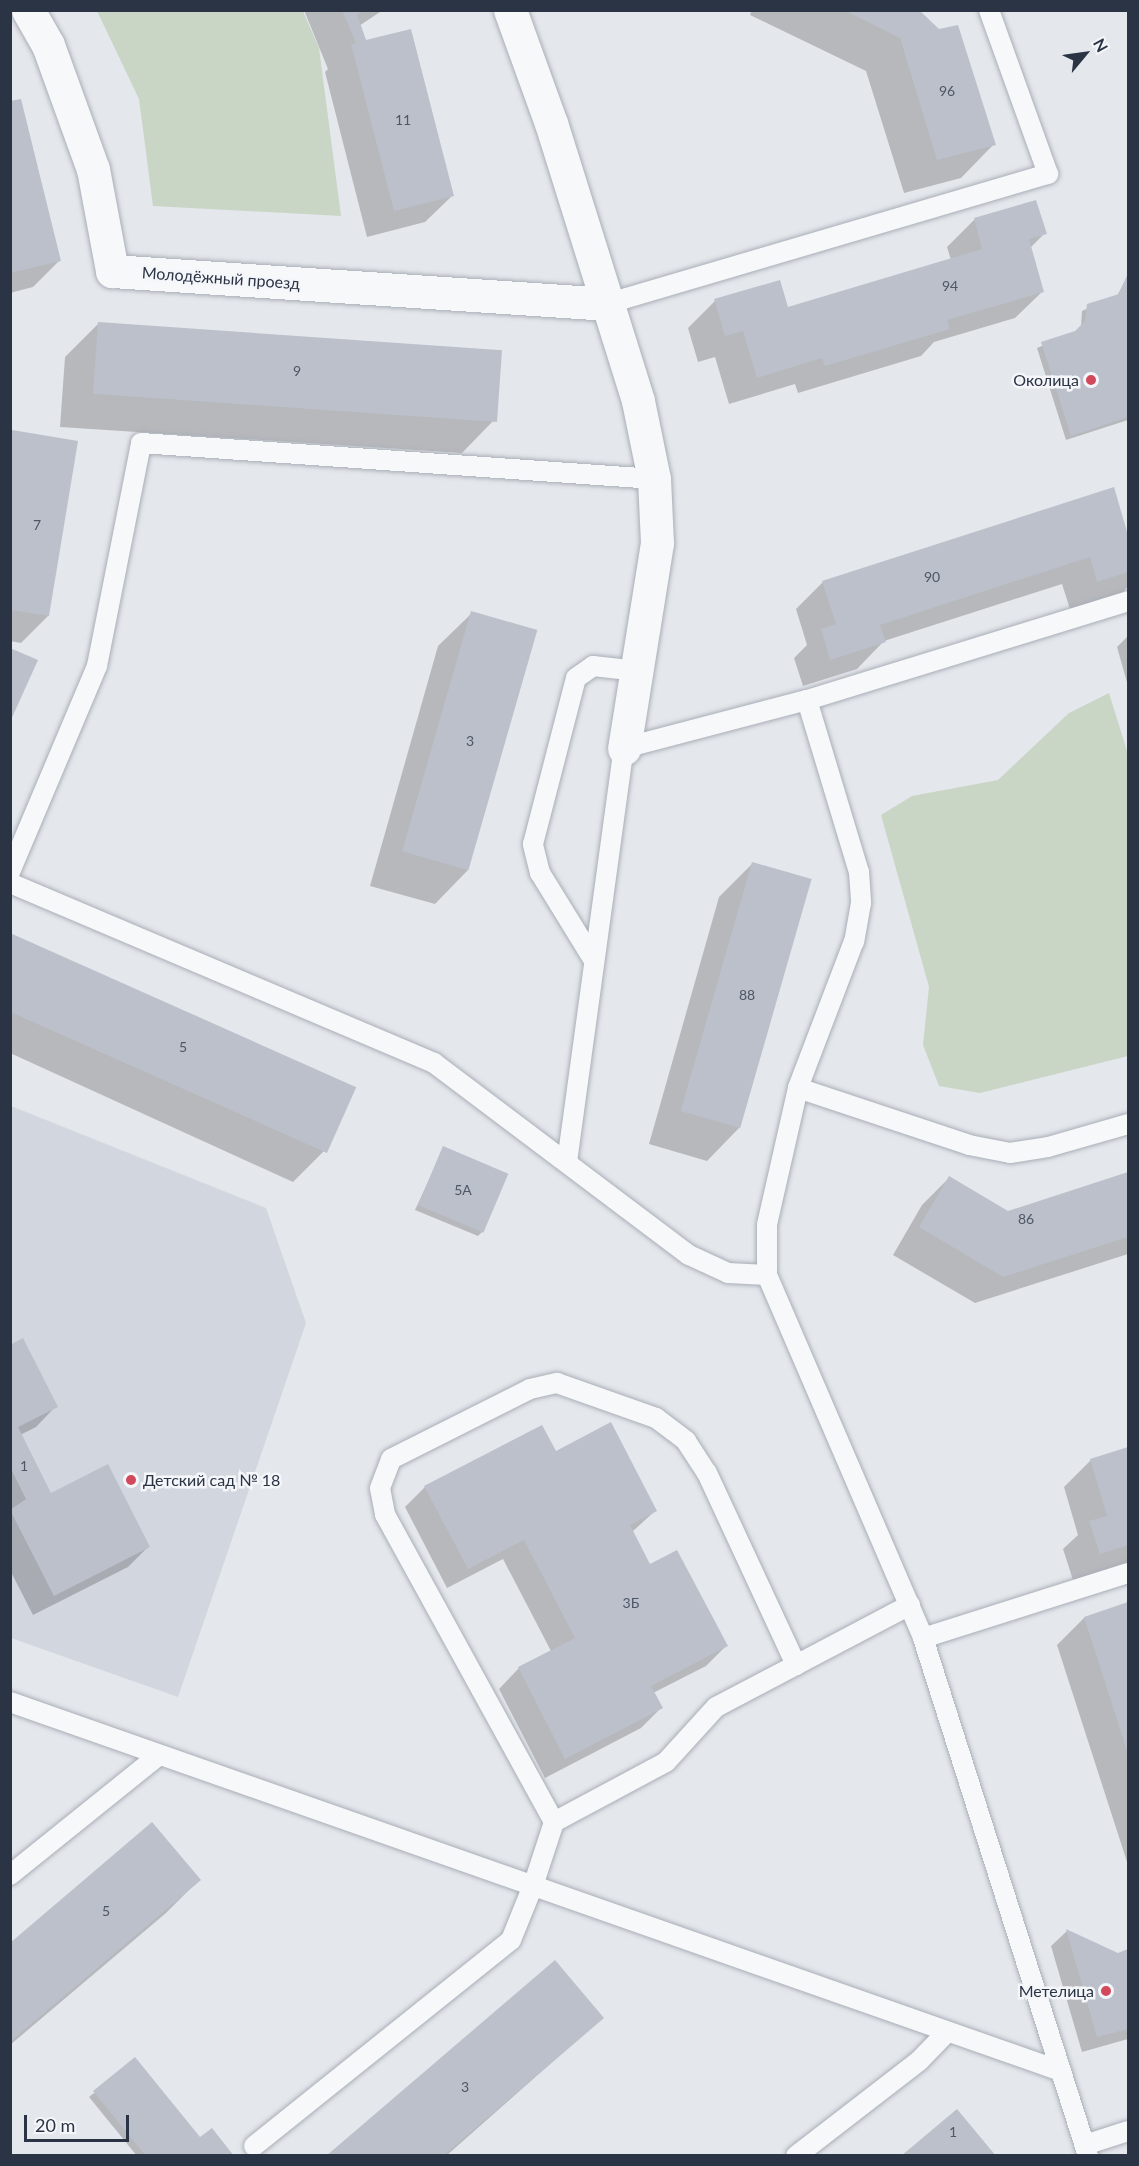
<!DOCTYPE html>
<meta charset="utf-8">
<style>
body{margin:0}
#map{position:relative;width:1139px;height:2166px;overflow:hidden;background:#e4e7ec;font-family:Lato,sans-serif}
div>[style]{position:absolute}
.built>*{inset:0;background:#d2d6de}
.green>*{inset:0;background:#c9d6c5}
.shadow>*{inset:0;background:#0003}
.building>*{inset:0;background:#bbc0ca;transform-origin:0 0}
.roads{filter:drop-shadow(0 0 2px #a9aeb7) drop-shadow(0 0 2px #a9aeb7)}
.lane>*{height:20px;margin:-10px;padding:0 10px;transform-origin:10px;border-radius:10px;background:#f7f8fa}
.street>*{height:33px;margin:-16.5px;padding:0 16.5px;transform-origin:16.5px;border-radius:16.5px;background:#f7f8fa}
.dots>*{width:16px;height:16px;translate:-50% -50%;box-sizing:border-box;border:3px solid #f4f6f9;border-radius:50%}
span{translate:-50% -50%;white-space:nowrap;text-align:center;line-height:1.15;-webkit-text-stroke:5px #f4f6f9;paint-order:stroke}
.number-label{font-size:14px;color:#4f5766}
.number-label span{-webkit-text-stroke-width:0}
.street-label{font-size:16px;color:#2b3445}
.poi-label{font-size:16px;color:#2b3445}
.right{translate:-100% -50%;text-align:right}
.left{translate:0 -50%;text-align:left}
.frame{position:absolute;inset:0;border:12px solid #2b3445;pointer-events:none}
.north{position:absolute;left:1055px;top:24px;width:60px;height:60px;-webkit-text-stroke:4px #f4f6f9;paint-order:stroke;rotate:61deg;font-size:16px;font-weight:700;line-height:24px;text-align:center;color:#2b3445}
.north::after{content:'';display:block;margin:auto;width:21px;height:27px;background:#2b3445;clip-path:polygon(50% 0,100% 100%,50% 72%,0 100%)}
.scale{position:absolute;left:24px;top:2115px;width:105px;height:27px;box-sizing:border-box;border:3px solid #2b3445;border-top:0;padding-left:8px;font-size:18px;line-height:21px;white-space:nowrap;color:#2b3445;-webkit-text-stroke:4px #f4f6f9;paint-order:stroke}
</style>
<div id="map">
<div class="built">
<i style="clip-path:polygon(11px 1106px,266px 1208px,306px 1323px,178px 1697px,11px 1638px)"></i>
</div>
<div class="green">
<i style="clip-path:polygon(97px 11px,303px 11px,319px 48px,341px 216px,153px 206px,139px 99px)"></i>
<i style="clip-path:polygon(1109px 693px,1128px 754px,1128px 1056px,980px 1093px,939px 1086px,923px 1045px,929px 987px,881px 815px,912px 796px,998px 780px,1069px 713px)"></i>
</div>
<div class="shadow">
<i style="clip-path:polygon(304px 10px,383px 10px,359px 26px,365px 42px,453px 195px,425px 222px,367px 237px,325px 72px,328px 69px)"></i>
<i style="clip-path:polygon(752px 10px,917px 10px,938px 31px,994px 144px,961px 178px,904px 193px,866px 71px,750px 15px)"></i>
<i style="clip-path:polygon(10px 103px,60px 260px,33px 287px,10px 293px)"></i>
<i style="clip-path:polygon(1035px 202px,1045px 233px,1030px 248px,1043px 291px,1015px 318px,934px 342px,921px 356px,798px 393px,795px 384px,729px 404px,715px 357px,698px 362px,688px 328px,715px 301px,787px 308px,951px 260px,947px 247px,974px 220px)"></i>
<i style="clip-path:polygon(1128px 275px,1128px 420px,1066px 440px,1037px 348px,1076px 332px,1081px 327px,1082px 311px,1117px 296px)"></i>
<i style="clip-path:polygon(98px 324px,495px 419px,462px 453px,60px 427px,65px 357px)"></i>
<i style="clip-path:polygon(12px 432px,48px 616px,21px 643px,10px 641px)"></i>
<i style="clip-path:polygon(1128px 538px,1128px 586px,1123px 592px,1070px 609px,1062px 584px,884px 641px,857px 669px,803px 686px,794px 658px,807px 645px,796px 609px,823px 582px)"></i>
<i style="clip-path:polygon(472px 613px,468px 870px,435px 904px,370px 886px,438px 646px)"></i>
<i style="clip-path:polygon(1128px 636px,1128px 686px,1117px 647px)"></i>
<i style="clip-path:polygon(753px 863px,740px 1127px,707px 1161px,649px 1144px,719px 897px)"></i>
<i style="clip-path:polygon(10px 935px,327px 1148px,293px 1182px,10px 1053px)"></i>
<i style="clip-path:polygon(444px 1148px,483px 1231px,478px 1236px,415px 1210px)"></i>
<i style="clip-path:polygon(1128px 1174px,1128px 1254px,975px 1303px,893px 1255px,922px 1205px,949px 1178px,1008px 1213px)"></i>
<i style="clip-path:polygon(10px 1346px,56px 1406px,36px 1427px,20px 1435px,51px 1495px,148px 1547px,128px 1567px,33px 1615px,10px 1570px)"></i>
<i style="clip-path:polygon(1128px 1449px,1128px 1563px,1073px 1580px,1063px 1549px,1078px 1535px,1064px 1487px,1091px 1460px)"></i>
<i style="clip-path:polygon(556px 1453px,655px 1511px,632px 1532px,650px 1566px,726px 1646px,706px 1666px,653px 1693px,661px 1708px,641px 1728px,545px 1778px,499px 1689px,519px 1668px,551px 1651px,503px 1559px,447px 1588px,405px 1507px,425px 1487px)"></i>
<i style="clip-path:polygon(1128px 1604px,1128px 1865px,1057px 1645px,1084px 1618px)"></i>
<i style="clip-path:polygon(199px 1880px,166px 1913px,10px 2045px,10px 1945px)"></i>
<i style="clip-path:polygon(1067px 1931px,1118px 1954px,1128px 1951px,1128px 2039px,1082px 2052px,1051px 1946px)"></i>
<i style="clip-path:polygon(602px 2018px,446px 2156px,328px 2156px)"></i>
<i style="clip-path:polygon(94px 2093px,200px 2139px,232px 2156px,137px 2156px,89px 2097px)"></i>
</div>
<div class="building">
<i style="clip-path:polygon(342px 10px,364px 10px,357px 14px,366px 40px,411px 29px,454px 196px,394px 211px,351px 44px,356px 43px)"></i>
<i style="clip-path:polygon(844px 10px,919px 10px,939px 29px,958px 25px,996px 145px,937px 160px,900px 38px)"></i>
<i style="clip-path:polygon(21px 99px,61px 261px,10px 273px,10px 101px)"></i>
<i style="clip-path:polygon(1036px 200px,1047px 234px,1029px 239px,1044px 292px,947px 320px,950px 329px,825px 366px,822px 358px,757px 378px,743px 331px,725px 336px,714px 299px,780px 280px,788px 307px,982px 249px,974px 218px)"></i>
<i style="clip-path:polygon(1128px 273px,1128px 417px,1071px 436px,1041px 342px,1075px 331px,1085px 321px,1087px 304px,1119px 294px)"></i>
<i style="left:98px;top:322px;width:405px;height:72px;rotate:4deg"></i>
<i style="clip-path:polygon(12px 430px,78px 441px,49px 616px,10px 610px)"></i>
<i style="clip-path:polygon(1114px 487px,1128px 535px,1128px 572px,1097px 582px,1090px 557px,880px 625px,886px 642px,830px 660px,821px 629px,836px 624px,822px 581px)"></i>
<i style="left:471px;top:611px;width:69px;height:250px;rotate:16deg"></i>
<i style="clip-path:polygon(10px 648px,38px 660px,10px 722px)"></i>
<i style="left:752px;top:862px;width:62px;height:259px;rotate:16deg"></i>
<i style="left:10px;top:933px;width:379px;height:72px;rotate:24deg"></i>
<i style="left:443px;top:1146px;width:71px;height:64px;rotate:23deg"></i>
<i style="clip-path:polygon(1128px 1172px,1128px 1237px,1003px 1277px,919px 1227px,949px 1176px,1008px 1211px)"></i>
<i style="clip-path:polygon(23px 1338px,58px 1407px,18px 1427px,51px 1493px,108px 1464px,150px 1547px,54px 1596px,10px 1510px,26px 1499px,10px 1467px,10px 1345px)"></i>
<i style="clip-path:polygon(611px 1422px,657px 1511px,630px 1525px,650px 1564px,677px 1550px,728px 1646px,651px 1686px,663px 1708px,565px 1759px,518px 1667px,575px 1638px,524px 1540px,468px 1569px,424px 1486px,542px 1425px,556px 1451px)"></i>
<i style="clip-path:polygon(1128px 1447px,1128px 1545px,1100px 1554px,1089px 1521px,1107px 1516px,1090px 1459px)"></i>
<i style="clip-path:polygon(1128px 1602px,1128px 1754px,1084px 1617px)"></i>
<i style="clip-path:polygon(152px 1822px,201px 1880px,10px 2042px,10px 1943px)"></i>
<i style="clip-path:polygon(1066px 1929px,1118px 1953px,1128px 1949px,1128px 2029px,1097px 2037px)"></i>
<i style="clip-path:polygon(555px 1960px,604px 2018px,443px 2156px,326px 2156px)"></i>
<i style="clip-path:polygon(135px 2057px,200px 2137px,212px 2128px,234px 2156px,146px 2156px,93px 2091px)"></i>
<i style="clip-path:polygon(957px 2109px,996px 2156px,901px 2156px)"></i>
</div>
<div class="roads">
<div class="lane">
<i style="left:606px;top:304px;width:461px;rotate:-16.4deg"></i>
<i style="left:1048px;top:174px;width:174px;rotate:-109.8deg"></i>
<i style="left:807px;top:700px;width:180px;rotate:73.2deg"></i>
<i style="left:859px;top:872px;width:31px;rotate:86deg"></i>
<i style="left:861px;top:903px;width:39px;rotate:100deg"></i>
<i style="left:854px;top:941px;width:157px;rotate:110.9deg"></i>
<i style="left:798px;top:1088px;width:140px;rotate:102.8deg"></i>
<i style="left:767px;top:1225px;width:50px;rotate:90deg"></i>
<i style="left:767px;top:1275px;width:395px;rotate:66.7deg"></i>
<i style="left:923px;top:1638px;width:544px;rotate:72.33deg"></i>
<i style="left:10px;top:872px;width:224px;rotate:-67.1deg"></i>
<i style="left:97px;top:666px;width:227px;rotate:-78.8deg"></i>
<i style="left:141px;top:443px;width:514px;rotate:4.01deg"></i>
<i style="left:10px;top:883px;width:461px;rotate:23deg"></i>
<i style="left:434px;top:1063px;width:319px;rotate:37deg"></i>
<i style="left:689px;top:1255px;width:43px;rotate:24.8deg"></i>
<i style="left:728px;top:1273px;width:39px;rotate:3deg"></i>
<i style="left:593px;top:959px;width:101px;rotate:-121.6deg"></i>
<i style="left:540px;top:873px;width:30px;rotate:-104deg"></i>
<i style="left:533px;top:844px;width:171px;rotate:-75.5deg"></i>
<i style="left:576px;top:678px;width:21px;rotate:-35deg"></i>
<i style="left:593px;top:666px;width:45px;rotate:6.3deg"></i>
<i style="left:798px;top:1088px;width:180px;rotate:18.4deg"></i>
<i style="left:969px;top:1145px;width:42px;rotate:11deg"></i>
<i style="left:1010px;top:1153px;width:38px;rotate:-9deg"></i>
<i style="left:1048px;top:1147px;width:83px;rotate:-16deg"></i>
<i style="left:567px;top:1162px;width:418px;rotate:-82.2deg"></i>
<i style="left:624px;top:748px;width:189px;rotate:-14.7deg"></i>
<i style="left:807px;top:700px;width:336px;rotate:-17.1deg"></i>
<i style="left:923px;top:1638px;width:215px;rotate:-17.6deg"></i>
<i style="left:796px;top:1665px;width:129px;rotate:-27.8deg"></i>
<i style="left:10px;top:1702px;width:1114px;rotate:19.35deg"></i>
<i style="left:10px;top:1875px;width:191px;rotate:-38.8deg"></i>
<i style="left:1085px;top:2145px;width:45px;rotate:-18deg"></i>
<i style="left:254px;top:2146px;width:329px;rotate:-38.7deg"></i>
<i style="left:511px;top:1940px;width:61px;rotate:-68deg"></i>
<i style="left:534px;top:1883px;width:64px;rotate:-71.8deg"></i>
<i style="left:554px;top:1822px;width:351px;rotate:-118.8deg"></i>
<i style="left:385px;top:1514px;width:26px;rotate:-101deg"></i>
<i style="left:380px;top:1488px;width:31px;rotate:-69deg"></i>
<i style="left:391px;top:1459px;width:156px;rotate:-26.7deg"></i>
<i style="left:530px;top:1389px;width:28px;rotate:-13deg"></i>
<i style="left:557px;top:1383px;width:105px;rotate:19.5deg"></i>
<i style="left:656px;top:1418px;width:38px;rotate:37deg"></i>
<i style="left:686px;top:1441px;width:38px;rotate:57deg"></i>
<i style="left:707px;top:1473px;width:212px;rotate:65.1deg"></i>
<i style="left:796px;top:1665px;width:90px;rotate:152.3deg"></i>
<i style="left:716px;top:1707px;width:74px;rotate:132.3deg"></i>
<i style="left:666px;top:1762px;width:127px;rotate:151.8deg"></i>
<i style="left:796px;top:2156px;width:155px;rotate:-37.7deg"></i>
<i style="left:919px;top:2061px;width:39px;rotate:-46deg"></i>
</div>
<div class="street">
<i style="left:28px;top:10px;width:40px;rotate:60.3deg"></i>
<i style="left:48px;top:45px;width:132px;rotate:70.1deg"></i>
<i style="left:93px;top:169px;width:104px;rotate:79.4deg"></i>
<i style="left:112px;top:271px;width:495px;rotate:3.8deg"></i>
<i style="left:510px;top:10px;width:120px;rotate:70.1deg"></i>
<i style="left:551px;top:123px;width:291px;rotate:72.6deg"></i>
<i style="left:638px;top:401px;width:80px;rotate:78.4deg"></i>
<i style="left:654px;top:479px;width:64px;rotate:87.3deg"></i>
<i style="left:657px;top:543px;width:208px;rotate:99.1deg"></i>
</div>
</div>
<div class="dots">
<i style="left:1091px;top:380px;background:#d1495b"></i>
<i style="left:131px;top:1480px;background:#d1495b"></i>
<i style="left:1106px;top:1991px;background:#d1495b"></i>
</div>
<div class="number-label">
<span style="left:947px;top:91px">96</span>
<span style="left:403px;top:120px">11</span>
<span style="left:950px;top:286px">94</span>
<span style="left:297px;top:371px">9</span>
<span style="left:37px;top:525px">7</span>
<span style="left:932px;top:577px">90</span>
<span style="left:470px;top:741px">3</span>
<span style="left:747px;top:995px">88</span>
<span style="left:183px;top:1047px">5</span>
<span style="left:463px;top:1190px">5А</span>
<span style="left:1026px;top:1219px">86</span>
<span style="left:24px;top:1466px">1</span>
<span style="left:631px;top:1603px">3Б</span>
<span style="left:106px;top:1911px">5</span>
<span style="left:465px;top:2087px">3</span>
<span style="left:953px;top:2132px">1</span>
</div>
<div class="street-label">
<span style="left:221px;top:278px;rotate:4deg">Молодёжный проезд</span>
</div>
<div class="poi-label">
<span class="right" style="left:1079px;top:380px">Околица</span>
<span class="left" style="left:143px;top:1480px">Детский сад № 18</span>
<span class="right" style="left:1094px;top:1991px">Метелица</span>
</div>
<div class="frame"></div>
<div class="north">N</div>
<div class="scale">20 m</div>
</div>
